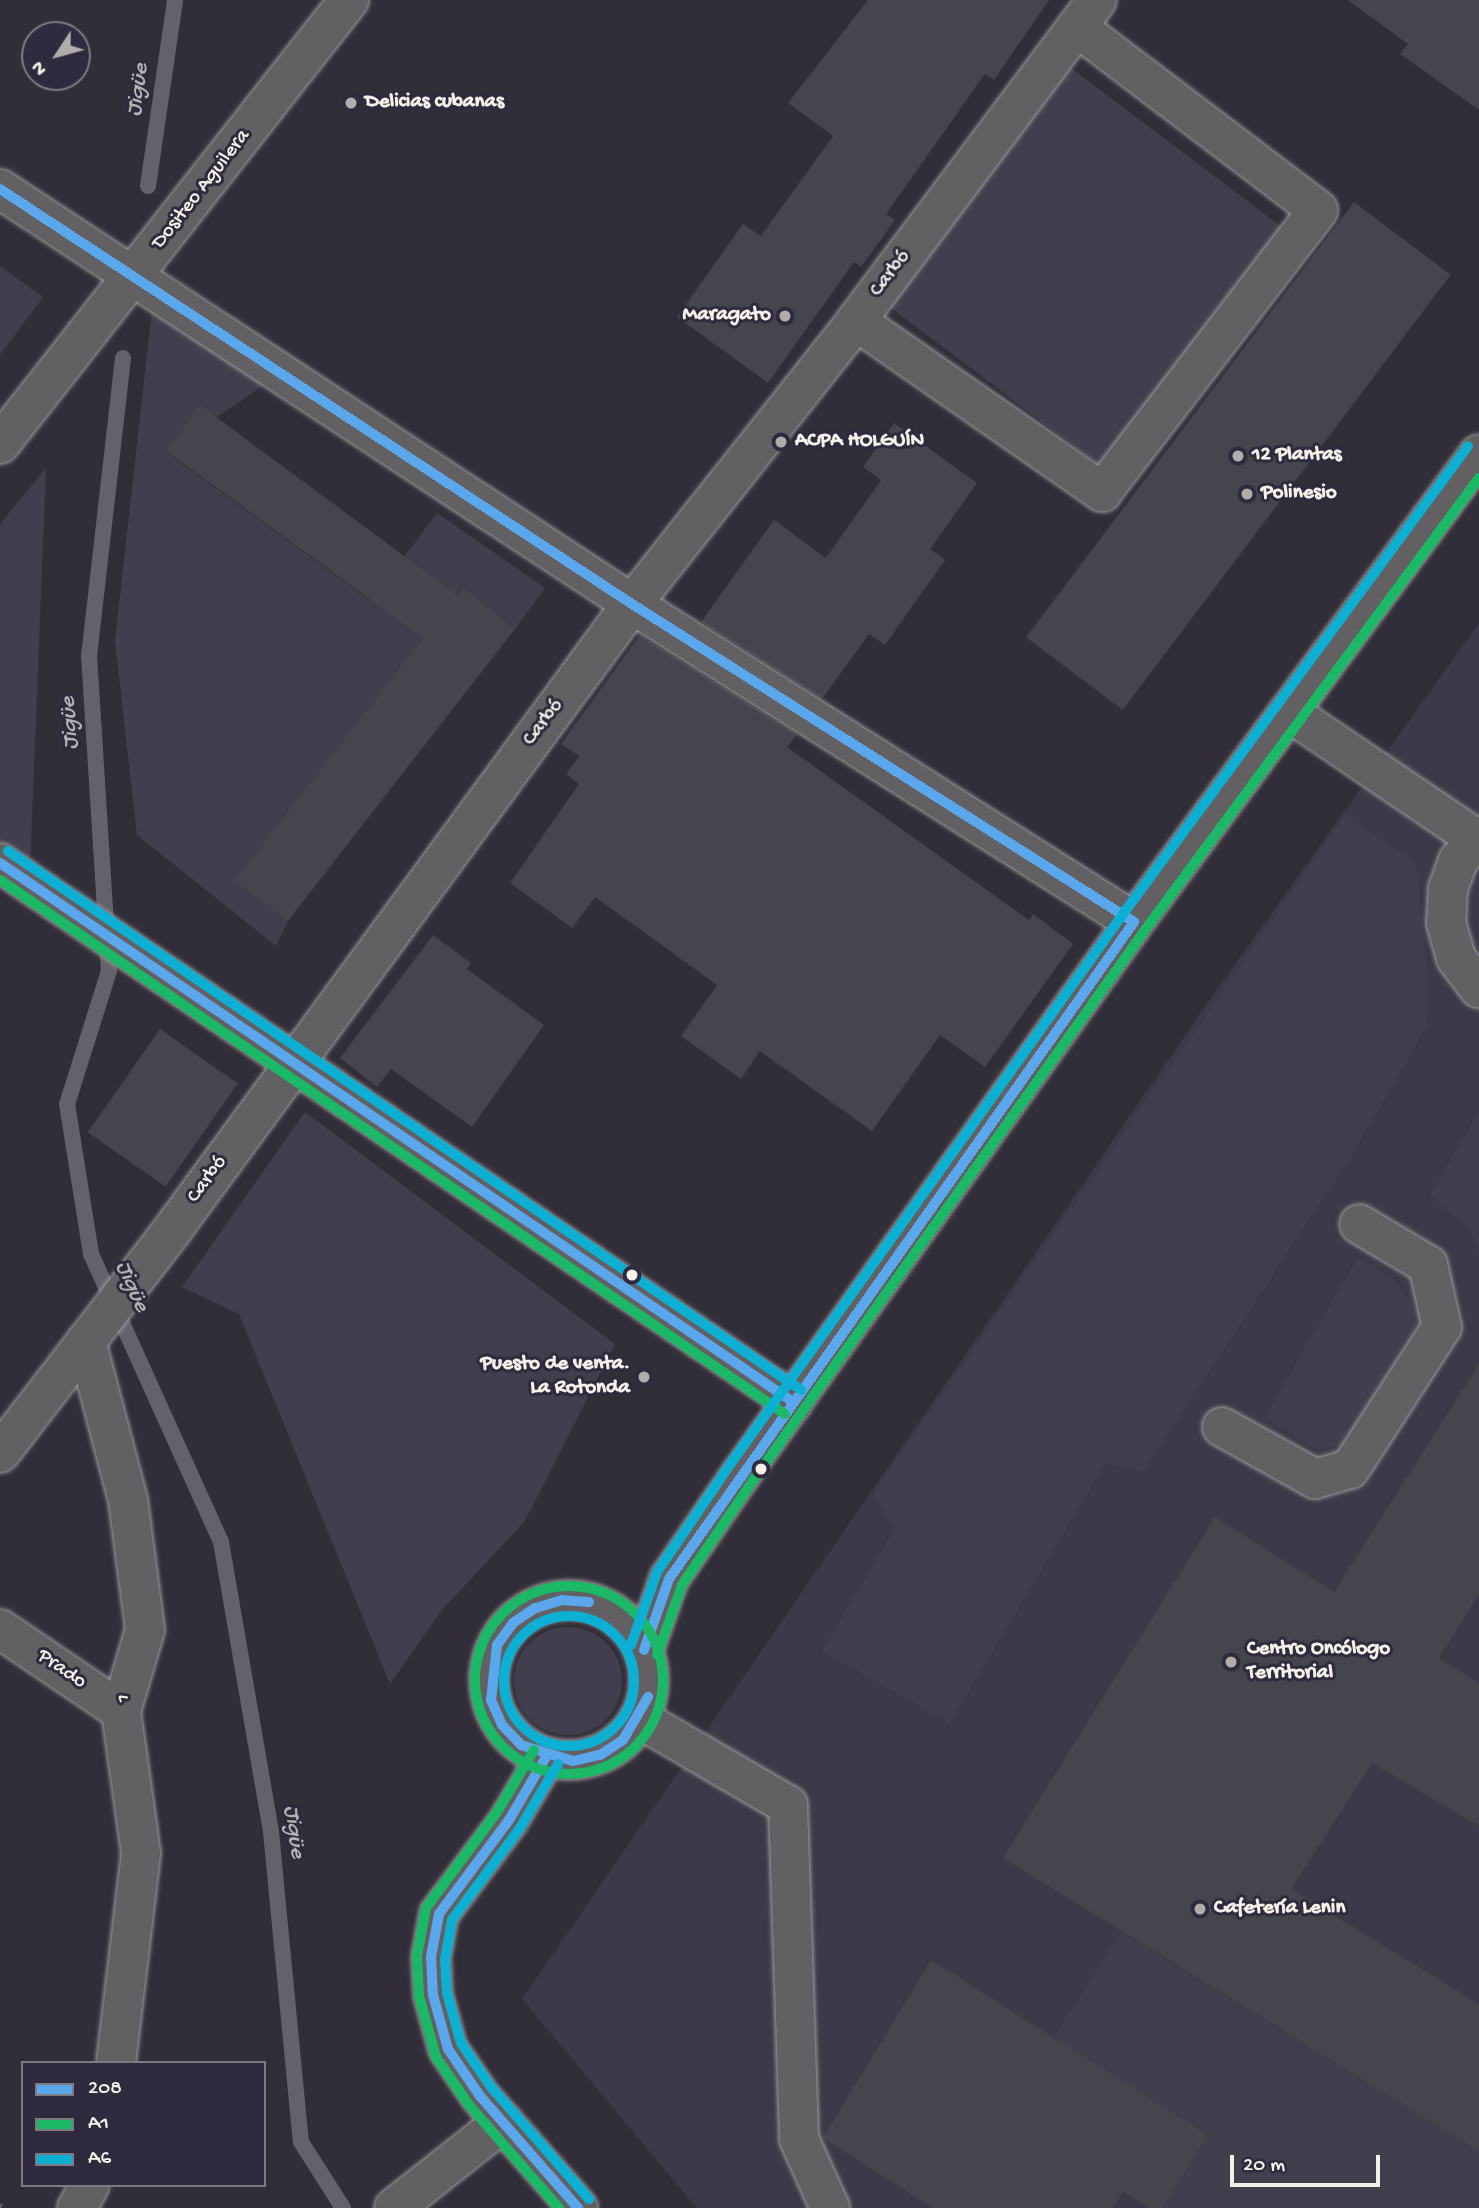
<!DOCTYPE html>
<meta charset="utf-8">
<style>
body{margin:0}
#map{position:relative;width:1479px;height:2208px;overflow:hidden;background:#312e39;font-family:"Gochi Hand",sans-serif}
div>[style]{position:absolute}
.built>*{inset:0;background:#3e3948}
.green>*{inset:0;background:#423e4d;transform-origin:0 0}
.round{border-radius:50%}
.stream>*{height:16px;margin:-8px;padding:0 8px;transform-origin:8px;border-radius:8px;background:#65616b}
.building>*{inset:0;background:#46444c;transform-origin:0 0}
.path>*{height:4.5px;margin-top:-2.25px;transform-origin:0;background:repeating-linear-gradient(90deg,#68666b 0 2px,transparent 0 7px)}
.roads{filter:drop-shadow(0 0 2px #9a989b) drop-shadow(0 0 2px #9a989b)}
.minor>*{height:38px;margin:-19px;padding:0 19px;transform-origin:19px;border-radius:19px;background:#626063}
.minor>.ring{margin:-19px;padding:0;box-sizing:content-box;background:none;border:38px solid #626063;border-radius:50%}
.bus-1>*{height:10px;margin:-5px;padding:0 5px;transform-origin:5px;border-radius:5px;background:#5aa8eb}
.bus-2>*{height:10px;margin:-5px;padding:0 5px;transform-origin:5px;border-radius:5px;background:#1ab867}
.bus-2>.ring{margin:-5px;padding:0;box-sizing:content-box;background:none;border:10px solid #1ab867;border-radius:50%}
.bus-3>*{height:10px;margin:-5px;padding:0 5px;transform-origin:5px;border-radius:5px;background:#0dafd3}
.bus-3>.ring{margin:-5px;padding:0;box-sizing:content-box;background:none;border:10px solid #0dafd3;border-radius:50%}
.dots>*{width:19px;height:19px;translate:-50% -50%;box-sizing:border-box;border:4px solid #2f2a3d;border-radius:50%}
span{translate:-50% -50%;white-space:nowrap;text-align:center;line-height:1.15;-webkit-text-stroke:6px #2f2a3d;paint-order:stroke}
.poi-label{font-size:21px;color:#f4f1e8;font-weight:700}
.left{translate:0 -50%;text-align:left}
.right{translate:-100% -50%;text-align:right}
.street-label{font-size:21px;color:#f4f1e8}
.water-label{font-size:23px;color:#b6b2b2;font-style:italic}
.legend{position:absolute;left:21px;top:2061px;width:245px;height:126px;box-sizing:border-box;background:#2f2a3d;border:2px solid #7e7a81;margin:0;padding:9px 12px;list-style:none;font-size:21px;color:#f4f1e8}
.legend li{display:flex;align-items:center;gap:14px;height:35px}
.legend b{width:35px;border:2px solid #7e7a81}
.north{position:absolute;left:21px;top:21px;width:70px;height:70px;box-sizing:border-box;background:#2f2a3d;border:2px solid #7e7a81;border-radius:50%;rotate:234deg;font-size:19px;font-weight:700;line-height:28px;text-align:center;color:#f4f1e8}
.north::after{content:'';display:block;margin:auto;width:24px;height:32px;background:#b0adab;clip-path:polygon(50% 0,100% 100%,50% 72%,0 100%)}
.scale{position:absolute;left:1230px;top:2155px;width:150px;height:32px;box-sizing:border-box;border:4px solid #f4f1e8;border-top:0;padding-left:9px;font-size:21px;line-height:24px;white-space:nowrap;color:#f4f1e8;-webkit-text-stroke:5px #2f2a3d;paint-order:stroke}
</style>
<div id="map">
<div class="built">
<i style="clip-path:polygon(1479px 623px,1479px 2208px,697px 2208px,522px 1999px,1211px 998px)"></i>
</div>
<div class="green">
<i style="left:1067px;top:65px;width:276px;height:300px;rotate:37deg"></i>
<i style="clip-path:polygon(0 266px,43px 297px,0 355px)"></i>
<i style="clip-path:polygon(153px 301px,271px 380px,166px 452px,371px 601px,437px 513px,545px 588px,515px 629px,462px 588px,236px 880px,288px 921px,276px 946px,137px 835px,115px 641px)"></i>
<i style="clip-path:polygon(46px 468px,30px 868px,0 848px,0 524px)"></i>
<i style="clip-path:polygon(1345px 815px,1416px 863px,1429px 991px,1426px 1028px,1350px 1158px,1143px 1472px,1106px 1463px,950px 1723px,822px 1651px,894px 1529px,873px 1494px)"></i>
<i style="clip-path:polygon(1479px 1111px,1479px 1253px,1470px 1230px,1430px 1195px)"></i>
<i style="clip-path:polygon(305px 1112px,615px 1344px,525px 1521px,441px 1611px,390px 1684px,239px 1314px,182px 1287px)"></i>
<i style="clip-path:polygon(1358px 1257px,1392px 1277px,1422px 1318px,1347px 1445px,1315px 1449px,1265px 1416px)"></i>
<i class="round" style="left:514px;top:1627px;width:108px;height:108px"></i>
<i style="clip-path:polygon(1121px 1932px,1479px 2151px,1479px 2208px,1163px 2208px,1208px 2135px,1053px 2037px)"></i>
</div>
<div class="stream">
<i style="left:148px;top:186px;width:188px;rotate:-81.7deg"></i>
<i style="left:123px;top:358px;width:299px;rotate:96.5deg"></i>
<i style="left:89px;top:655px;width:317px;rotate:86.4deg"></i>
<i style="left:109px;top:971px;width:139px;rotate:107.5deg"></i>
<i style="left:67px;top:1104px;width:152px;rotate:80.9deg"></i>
<i style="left:91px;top:1254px;width:316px;rotate:65.7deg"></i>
<i style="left:221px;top:1542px;width:294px;rotate:80.2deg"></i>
<i style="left:271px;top:1832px;width:311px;rotate:84.5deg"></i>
<i style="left:301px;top:2142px;width:78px;rotate:57.5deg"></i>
</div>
<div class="building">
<i style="clip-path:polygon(868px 0,1049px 0,994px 80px,985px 74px,886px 214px,895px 220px,861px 267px,854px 262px,768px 383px,677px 317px,743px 224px,761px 236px,833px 136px,788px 103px)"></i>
<i style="clip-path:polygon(1348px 0,1479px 0,1479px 110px,1400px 54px,1408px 44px)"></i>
<i style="left:1354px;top:202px;width:121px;height:545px;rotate:37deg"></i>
<i style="clip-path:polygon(200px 405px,457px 595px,463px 588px,515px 629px,288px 921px,235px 880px,423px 638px,166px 451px)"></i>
<i style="clip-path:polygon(894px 423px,977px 483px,930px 549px,945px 560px,885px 645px,869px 634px,822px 699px,701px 622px,774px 520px,826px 558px,881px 480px,863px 467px)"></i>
<i style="clip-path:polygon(640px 635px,797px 734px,787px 747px,1029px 920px,1033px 914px,1073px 944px,985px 1067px,940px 1035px,872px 1131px,760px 1051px,741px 1079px,681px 1036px,717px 985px,595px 897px,572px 928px,510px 883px,579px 784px,566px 774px,579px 756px,561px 744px)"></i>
<i style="clip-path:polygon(433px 935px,471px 963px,467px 969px,544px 1025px,472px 1127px,391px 1069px,377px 1087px,340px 1058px)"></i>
<i style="left:160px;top:1029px;width:95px;height:126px;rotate:35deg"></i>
<i style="clip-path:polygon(1479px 1364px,1479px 1594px,1439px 1658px,1479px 1683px,1479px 1826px,1372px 1763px,1291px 1889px,1479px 2004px,1479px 2151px,1003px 1858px,1215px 1517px,1334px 1592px)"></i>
<i style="clip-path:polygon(931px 1960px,1208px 2135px,1163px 2208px,1149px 2208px,1123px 2191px,1113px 2208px,933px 2208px,823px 2138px)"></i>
</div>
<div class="path">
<i style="left:0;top:2205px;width:6px;rotate:31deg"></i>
</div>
<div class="roads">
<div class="minor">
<i style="left:0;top:189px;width:756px;rotate:33.29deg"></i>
<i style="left:632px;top:604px;width:594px;rotate:32.35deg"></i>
<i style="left:856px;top:321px;width:300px;rotate:34.8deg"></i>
<i style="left:1102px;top:492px;width:355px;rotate:-52.5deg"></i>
<i style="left:1318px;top:210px;width:303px;rotate:-142.8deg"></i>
<i style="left:0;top:444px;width:565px;rotate:-51.83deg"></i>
<i style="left:1289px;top:712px;width:225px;rotate:34.1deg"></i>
<i style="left:1479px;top:836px;width:33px;rotate:130deg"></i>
<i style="left:1458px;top:861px;width:29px;rotate:110deg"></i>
<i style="left:1448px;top:888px;width:35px;rotate:93deg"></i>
<i style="left:1446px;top:923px;width:36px;rotate:74deg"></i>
<i style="left:1456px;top:958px;width:38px;rotate:53deg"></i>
<i style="left:0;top:863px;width:959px;rotate:34.2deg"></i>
<i style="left:86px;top:1341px;width:164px;rotate:75.2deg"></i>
<i style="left:128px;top:1500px;width:131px;rotate:82.5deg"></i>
<i style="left:145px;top:1630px;width:84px;rotate:106.5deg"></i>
<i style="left:121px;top:1711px;width:143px;rotate:82deg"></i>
<i style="left:141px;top:1853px;width:211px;rotate:96.8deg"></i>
<i style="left:1222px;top:1427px;width:107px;rotate:29.2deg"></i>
<i style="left:1315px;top:1479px;width:36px;rotate:-16deg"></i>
<i style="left:1350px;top:1469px;width:169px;rotate:-57.1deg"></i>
<i style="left:1442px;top:1327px;width:64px;rotate:-102.7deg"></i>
<i style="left:1428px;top:1265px;width:80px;rotate:-149.3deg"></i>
<i style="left:0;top:1453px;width:283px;rotate:-52.3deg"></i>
<i style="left:173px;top:1229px;width:775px;rotate:-53.71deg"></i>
<i style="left:632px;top:604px;width:361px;rotate:-51.6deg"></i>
<i style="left:856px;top:321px;width:401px;rotate:-53.1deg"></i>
<i class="ring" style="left:489px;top:1600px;width:122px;height:122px"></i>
<i style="left:0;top:1629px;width:146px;rotate:34.1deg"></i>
<i style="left:644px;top:1650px;width:75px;rotate:-70.6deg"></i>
<i style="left:669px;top:1579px;width:127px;rotate:-55.6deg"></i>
<i style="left:741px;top:1474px;width:678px;rotate:-54.55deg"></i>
<i style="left:1134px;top:922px;width:581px;rotate:-53.6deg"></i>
<i style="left:640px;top:1719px;width:171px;rotate:30.2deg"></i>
<i style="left:788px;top:1805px;width:334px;rotate:88.1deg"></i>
<i style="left:799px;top:2139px;width:76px;rotate:65.8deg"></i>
<i style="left:546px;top:1757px;width:73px;rotate:120.4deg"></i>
<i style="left:509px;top:1820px;width:117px;rotate:126.7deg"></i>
<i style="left:439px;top:1914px;width:44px;rotate:100.5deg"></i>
<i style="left:431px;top:1957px;width:38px;rotate:87deg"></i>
<i style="left:433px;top:1995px;width:56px;rotate:74.5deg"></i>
<i style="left:448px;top:2049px;width:57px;rotate:55.8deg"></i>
<i style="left:480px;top:2096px;width:149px;rotate:48.8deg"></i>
<i style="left:77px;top:2208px;width:26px;rotate:-61deg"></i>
<i style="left:394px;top:2208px;width:139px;rotate:-38.3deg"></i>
</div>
</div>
<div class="bus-1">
<i style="left:0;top:189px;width:756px;rotate:33.29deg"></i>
<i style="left:632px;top:604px;width:594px;rotate:32.35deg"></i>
<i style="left:1134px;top:922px;width:805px;rotate:125.29deg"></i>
<i style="left:669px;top:1579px;width:75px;rotate:109.4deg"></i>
<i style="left:0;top:863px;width:959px;rotate:34.2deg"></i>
<i style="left:589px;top:1602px;width:27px;rotate:-176deg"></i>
<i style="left:562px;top:1600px;width:28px;rotate:163deg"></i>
<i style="left:535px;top:1608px;width:27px;rotate:146deg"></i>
<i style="left:513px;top:1623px;width:27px;rotate:126deg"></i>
<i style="left:497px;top:1645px;width:55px;rotate:96.2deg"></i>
<i style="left:491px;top:1700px;width:27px;rotate:66deg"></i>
<i style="left:502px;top:1725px;width:28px;rotate:46deg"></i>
<i style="left:521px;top:1745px;width:54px;rotate:17.1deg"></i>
<i style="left:573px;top:1761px;width:28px;rotate:-13deg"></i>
<i style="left:600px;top:1755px;width:27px;rotate:-33deg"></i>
<i style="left:623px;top:1740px;width:50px;rotate:-59.8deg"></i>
<i style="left:546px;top:1757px;width:73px;rotate:120.4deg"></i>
<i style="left:509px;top:1820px;width:117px;rotate:126.7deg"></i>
<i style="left:439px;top:1914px;width:44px;rotate:100.5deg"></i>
<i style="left:431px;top:1957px;width:38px;rotate:87deg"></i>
<i style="left:433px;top:1995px;width:56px;rotate:74.5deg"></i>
<i style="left:448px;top:2049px;width:57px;rotate:55.8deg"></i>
<i style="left:480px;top:2096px;width:149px;rotate:48.8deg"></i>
</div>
<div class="bus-2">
<i style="left:0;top:880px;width:949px;rotate:34.23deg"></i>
<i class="ring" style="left:475px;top:1586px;width:178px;height:178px"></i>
<i style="left:657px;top:1655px;width:74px;rotate:-70.3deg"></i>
<i style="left:682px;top:1585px;width:125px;rotate:-55.8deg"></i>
<i style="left:752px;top:1482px;width:678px;rotate:-54.55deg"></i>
<i style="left:1145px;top:930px;width:562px;rotate:-53.54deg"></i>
<i style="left:534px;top:1750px;width:72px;rotate:120.8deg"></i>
<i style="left:497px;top:1812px;width:119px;rotate:126.5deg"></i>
<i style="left:426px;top:1908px;width:49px;rotate:100.6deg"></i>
<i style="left:417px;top:1956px;width:40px;rotate:87.1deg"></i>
<i style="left:419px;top:1996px;width:63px;rotate:74.4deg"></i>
<i style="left:436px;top:2057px;width:58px;rotate:55.5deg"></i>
<i style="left:469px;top:2105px;width:137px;rotate:48.9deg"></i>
</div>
<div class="bus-3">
<i style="left:8px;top:851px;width:959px;rotate:34.2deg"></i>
<i class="ring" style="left:504px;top:1616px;width:120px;height:120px"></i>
<i style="left:631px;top:1645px;width:77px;rotate:-70.4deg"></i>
<i style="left:657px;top:1572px;width:128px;rotate:-55.8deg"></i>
<i style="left:729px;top:1466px;width:678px;rotate:-54.48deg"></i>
<i style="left:1123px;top:914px;width:581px;rotate:-53.6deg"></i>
<i style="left:558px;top:1764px;width:74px;rotate:120.7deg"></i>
<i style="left:520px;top:1828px;width:114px;rotate:126.5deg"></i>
<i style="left:452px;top:1920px;width:39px;rotate:100deg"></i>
<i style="left:445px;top:1958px;width:35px;rotate:87deg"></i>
<i style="left:447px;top:1993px;width:52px;rotate:74.4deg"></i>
<i style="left:461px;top:2043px;width:53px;rotate:55.7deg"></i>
<i style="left:491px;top:2087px;width:149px;rotate:48.8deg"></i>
</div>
<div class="dots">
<i style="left:351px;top:103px;background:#b0adab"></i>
<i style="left:785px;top:316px;background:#b0adab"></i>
<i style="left:781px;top:442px;background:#b0adab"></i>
<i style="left:1238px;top:456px;background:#b0adab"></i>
<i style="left:1247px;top:494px;background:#b0adab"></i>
<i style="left:632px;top:1275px;background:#f4f1e8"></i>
<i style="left:644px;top:1377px;background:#b0adab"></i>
<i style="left:761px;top:1469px;background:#f4f1e8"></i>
<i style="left:1231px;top:1662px;background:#b0adab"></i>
<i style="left:1200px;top:1909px;background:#b0adab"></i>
</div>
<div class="poi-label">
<span class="left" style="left:365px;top:103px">Delicias cubanas</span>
<span class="right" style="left:771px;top:316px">Maragato</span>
<span class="left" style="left:795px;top:442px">ACPA HOLGUÍN</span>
<span class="left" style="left:1252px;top:456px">12 Plantas</span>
<span class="left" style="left:1261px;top:494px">Polinesio</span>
<span class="right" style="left:630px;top:1377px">Puesto de venta.<br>La Rotonda</span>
<span class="left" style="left:1247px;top:1662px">Centro Oncólogo<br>Territorial</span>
<span class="left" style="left:1214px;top:1909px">Cafetería Lenin</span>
</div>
<div class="street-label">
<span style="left:202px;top:190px;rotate:-52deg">Dositeo Aguilera</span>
<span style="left:891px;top:274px;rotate:-53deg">Carbó</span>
<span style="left:544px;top:723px;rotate:-53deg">Carbó</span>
<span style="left:208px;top:1180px;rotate:-54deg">Carbó</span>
<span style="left:61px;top:1670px;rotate:34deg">Prado</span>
<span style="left:125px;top:1699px;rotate:-75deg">1</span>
</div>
<div class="water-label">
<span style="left:139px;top:90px;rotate:-82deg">Jigüe</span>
<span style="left:71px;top:723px;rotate:-94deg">Jigüe</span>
<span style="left:131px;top:1287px;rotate:66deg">Jigüe</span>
<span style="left:293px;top:1832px;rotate:82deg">Jigüe</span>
</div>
<ul class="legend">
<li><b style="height:9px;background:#5aa8eb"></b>208</li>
<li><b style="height:9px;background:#1ab867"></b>A1</li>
<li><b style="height:9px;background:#0dafd3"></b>A6</li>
</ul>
<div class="north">N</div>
<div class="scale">20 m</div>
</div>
